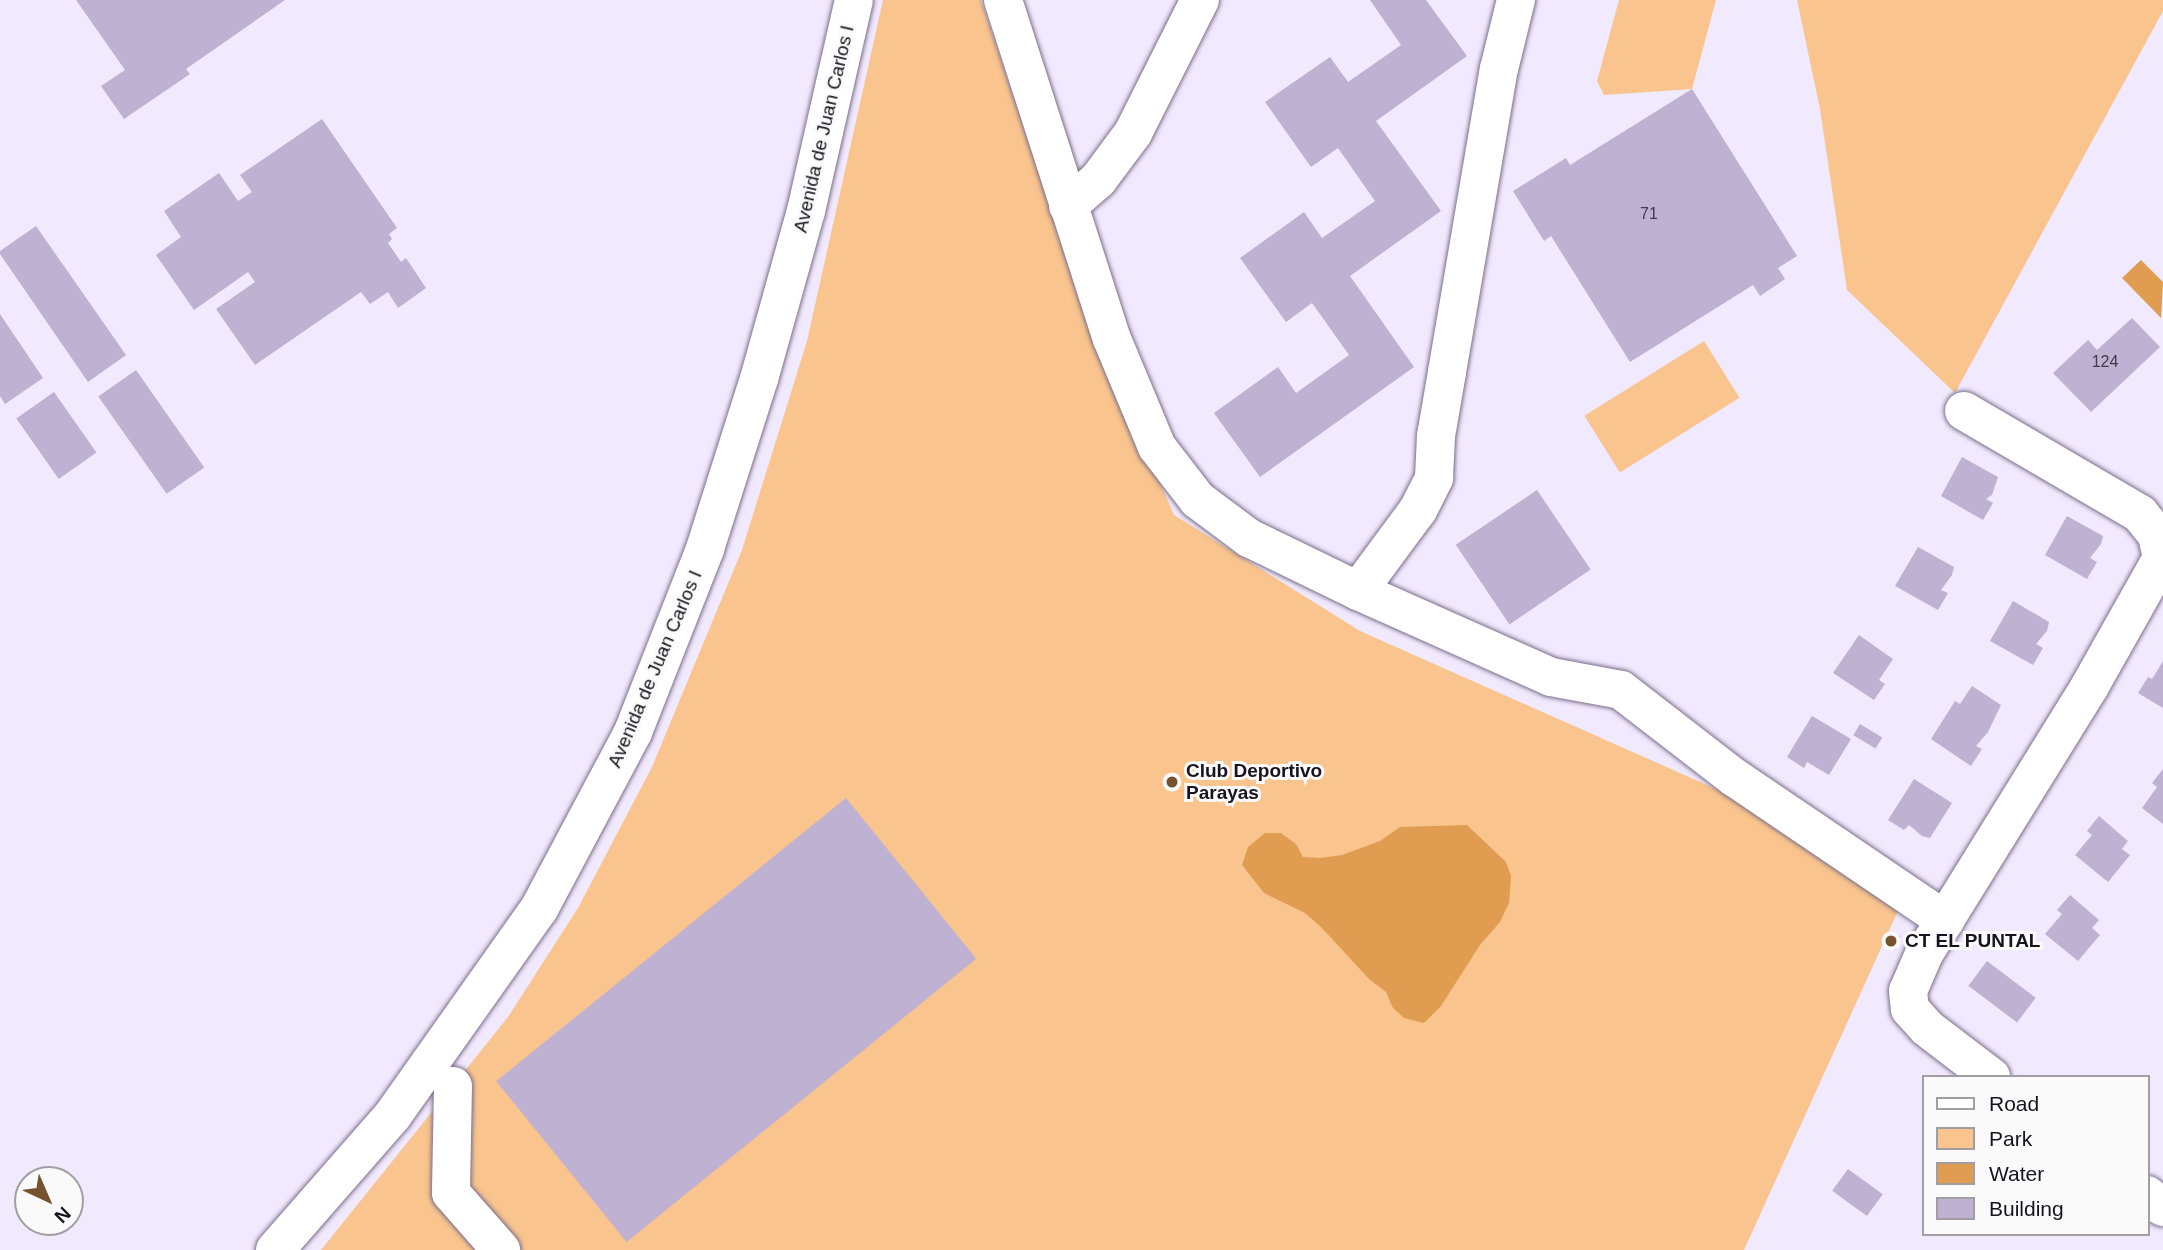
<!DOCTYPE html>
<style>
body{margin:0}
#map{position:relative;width:2163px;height:1250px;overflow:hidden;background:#f1e9fd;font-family:Helvetica,sans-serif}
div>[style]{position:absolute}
.green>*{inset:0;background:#f9c48d;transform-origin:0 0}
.water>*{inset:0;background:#e09d52}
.building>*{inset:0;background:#bfb1d1;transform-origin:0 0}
.roads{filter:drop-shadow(0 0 2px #7b6e8b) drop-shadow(0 0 2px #7b6e8b)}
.minor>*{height:38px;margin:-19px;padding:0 19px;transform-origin:19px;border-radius:19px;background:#fff}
.dots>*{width:19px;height:19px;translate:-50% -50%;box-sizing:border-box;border:4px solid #fafafa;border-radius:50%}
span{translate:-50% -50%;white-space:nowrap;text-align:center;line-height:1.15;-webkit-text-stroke:6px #fafafa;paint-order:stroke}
.number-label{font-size:16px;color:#423a4b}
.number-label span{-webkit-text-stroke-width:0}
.street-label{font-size:19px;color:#18131e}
.poi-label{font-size:19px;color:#18131e;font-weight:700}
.left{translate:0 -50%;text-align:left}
.legend{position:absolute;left:1922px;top:1075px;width:228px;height:161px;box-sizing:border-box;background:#fafafa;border:2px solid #a09ea2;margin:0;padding:9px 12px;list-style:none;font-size:21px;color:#18131e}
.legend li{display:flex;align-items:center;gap:14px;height:35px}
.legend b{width:35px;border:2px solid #a09ea2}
.north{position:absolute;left:14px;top:1166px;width:70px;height:70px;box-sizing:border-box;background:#fafafa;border:2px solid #a09ea2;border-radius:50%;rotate:136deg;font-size:19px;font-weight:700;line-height:28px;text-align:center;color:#18131e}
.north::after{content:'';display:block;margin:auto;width:24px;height:32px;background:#77532d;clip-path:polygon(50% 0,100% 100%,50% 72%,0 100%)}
</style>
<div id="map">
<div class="green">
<i style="clip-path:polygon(883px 0,981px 0,1087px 316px,1174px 515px,1360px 631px,1734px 797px,1902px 902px,1744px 1250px,321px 1250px,508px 1017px,578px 908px,652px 767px,742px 550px,807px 341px)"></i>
<i style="clip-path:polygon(1619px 0,1716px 0,1692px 89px,1604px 95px,1597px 81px)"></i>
<i style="clip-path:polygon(1797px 0,2163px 0,2163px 11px,1955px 393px,1847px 290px,1820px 109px)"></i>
<i style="left:1704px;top:341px;width:67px;height:141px;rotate:58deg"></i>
</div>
<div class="water">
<i style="clip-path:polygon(2141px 260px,2163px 282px,2161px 318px,2122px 278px)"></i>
<i style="clip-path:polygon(1467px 825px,1506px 862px,1511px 876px,1509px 903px,1500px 922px,1480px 945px,1441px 1006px,1424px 1023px,1404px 1018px,1393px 1008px,1386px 992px,1369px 979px,1322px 928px,1305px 913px,1264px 893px,1242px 865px,1248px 847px,1265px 833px,1281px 833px,1296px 844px,1303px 857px,1320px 858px,1342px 855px,1380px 841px,1400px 827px)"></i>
</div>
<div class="building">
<i style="clip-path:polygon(76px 0,285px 0,186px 69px,190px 74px,124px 119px,101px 86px,125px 70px)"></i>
<i style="clip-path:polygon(1370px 0,1426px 0,1467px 56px,1376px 121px,1441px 211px,1350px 276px,1414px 367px,1260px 477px,1214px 413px,1278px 367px,1296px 393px,1349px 355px,1312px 303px,1286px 322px,1240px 258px,1304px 212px,1322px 238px,1375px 201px,1338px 148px,1311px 167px,1265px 102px,1330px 57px,1348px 82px,1401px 45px)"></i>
<i style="clip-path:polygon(1692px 89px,1797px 256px,1778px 268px,1785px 279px,1760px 296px,1753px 285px,1630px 362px,1551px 236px,1544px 241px,1513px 191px,1566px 158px,1570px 165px)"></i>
<i style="clip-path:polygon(322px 119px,397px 228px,389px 234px,392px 239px,388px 243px,401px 262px,406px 258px,426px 288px,398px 308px,388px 292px,370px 304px,361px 292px,255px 365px,216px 309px,255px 282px,248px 272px,194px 310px,156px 255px,181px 237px,164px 211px,219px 173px,238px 201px,252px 192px,240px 175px)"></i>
<i style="clip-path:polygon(36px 226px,126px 355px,88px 382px,0 254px,0 251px)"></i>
<i style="clip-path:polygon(0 314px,43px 378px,5px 404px,0 396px)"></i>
<i style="clip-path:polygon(2132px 318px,2160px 347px,2091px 412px,2053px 373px,2088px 340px,2097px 350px)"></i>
<i style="left:136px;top:370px;width:119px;height:46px;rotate:55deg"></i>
<i style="left:54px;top:392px;width:74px;height:46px;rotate:55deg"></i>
<i style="clip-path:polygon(1962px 457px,1998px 477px,1992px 495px,1986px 499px,1993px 503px,1983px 520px,1941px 496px)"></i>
<i style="left:1537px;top:490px;width:96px;height:98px;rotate:56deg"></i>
<i style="clip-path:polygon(2067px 516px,2103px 536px,2101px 544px,2090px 558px,2097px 562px,2087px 579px,2045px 555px)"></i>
<i style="clip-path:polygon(1918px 547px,1954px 567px,1952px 575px,1941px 590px,1948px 593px,1938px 610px,1895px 586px)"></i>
<i style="clip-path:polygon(2013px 601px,2049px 622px,2047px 631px,2036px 644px,2043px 648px,2033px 665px,1990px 641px)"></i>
<i style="clip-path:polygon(1859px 635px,1893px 659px,1879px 680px,1885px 684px,1874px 700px,1833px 673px)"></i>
<i style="clip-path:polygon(2163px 661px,2163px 708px,2138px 693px,2148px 677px,2152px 679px)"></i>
<i style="clip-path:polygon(1972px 686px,2001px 705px,1988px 732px,1976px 746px,1982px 749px,1971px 766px,1931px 739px,1955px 701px,1960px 704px)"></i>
<i style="clip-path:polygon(1812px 716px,1851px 739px,1829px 775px,1807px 762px,1804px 768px,1787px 757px)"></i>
<i style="left:1860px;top:724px;width:26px;height:13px;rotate:31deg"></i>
<i style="clip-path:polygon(2163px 769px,2163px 824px,2142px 808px,2157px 787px,2152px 783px)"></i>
<i style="clip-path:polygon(1914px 779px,1952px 803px,1930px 838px,1922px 836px,1909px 825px,1904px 830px,1888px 820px)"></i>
<i style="left:846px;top:798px;width:207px;height:450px;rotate:51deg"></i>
<i style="clip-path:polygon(2099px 816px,2128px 841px,2122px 849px,2130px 855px,2108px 882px,2075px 855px,2092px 835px,2087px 831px)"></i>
<i style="clip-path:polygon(2070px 895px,2099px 920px,2092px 928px,2100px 935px,2078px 961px,2045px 934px,2062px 914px,2057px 910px)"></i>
<i style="left:1888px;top:932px;width:13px;height:15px;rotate:18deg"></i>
<i style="left:1987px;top:961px;width:61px;height:31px;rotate:37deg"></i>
<i style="left:1848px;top:1169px;width:43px;height:27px;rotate:36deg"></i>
</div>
<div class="roads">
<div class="minor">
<i style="left:1003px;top:0;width:356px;rotate:72.2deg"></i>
<i style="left:1112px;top:339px;width:117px;rotate:67.4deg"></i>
<i style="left:1157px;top:447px;width:67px;rotate:52.3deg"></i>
<i style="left:1198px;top:500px;width:64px;rotate:36.7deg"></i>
<i style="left:1249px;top:538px;width:121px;rotate:25.9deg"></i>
<i style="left:1358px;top:591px;width:211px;rotate:24deg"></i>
<i style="left:1551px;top:677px;width:71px;rotate:10.5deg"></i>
<i style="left:1621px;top:690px;width:144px;rotate:37.7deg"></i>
<i style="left:1735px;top:778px;width:254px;rotate:34.1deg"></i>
<i style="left:1068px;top:206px;width:40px;rotate:-41deg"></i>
<i style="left:1098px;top:180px;width:59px;rotate:-53.3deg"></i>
<i style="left:1133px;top:133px;width:149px;rotate:-63.3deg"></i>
<i style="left:1964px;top:411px;width:204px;rotate:30.3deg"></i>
<i style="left:2140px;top:514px;width:27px;rotate:51deg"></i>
<i style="left:2157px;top:535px;width:24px;rotate:78deg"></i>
<i style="left:2162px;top:558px;width:147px;rotate:119.4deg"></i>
<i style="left:2090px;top:686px;width:315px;rotate:121.8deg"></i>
<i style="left:1924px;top:954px;width:40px;rotate:113.4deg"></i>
<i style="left:1908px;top:991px;width:18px;rotate:84deg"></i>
<i style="left:1910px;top:1009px;width:25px;rotate:48deg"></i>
<i style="left:1927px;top:1028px;width:81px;rotate:37.4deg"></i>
<i style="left:1358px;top:591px;width:101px;rotate:-53.5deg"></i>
<i style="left:1418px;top:510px;width:36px;rotate:-63deg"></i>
<i style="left:1434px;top:478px;width:42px;rotate:-87.3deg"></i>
<i style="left:1436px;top:436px;width:65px;rotate:-80.2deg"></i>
<i style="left:1447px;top:372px;width:307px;rotate:-80.3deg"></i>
<i style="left:1499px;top:69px;width:71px;rotate:-76.2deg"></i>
<i style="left:453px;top:1086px;width:107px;rotate:91.1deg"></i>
<i style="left:451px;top:1193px;width:76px;rotate:48.7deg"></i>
<i style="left:2147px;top:1195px;width:20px;rotate:37deg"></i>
<i style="left:275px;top:1250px;width:179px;rotate:-48.8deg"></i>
<i style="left:393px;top:1115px;width:252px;rotate:-54.7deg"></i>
<i style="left:539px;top:909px;width:200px;rotate:-62deg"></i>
<i style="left:633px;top:732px;width:197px;rotate:-68.5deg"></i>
<i style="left:705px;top:549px;width:178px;rotate:-72.4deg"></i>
<i style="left:759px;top:379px;width:174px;rotate:-74.4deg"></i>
<i style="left:806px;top:211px;width:216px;rotate:-77.2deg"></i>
</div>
</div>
<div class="dots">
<i style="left:1172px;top:782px;background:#77532d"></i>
<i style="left:1891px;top:941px;background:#77532d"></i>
</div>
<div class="number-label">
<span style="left:1649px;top:214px">71</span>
<span style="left:2105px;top:362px">124</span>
</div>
<div class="street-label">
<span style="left:824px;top:129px;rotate:-77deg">Avenida de Juan Carlos I</span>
<span style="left:655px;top:669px;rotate:-67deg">Avenida de Juan Carlos I</span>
</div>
<div class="poi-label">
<span class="left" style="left:1186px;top:782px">Club Deportivo<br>Parayas</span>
<span class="left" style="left:1905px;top:941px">CT EL PUNTAL</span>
</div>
<ul class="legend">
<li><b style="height:9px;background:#fff"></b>Road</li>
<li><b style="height:19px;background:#f9c48d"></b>Park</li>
<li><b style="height:19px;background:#e09d52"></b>Water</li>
<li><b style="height:19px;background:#bfb1d1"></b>Building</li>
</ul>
<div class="north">N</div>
</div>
